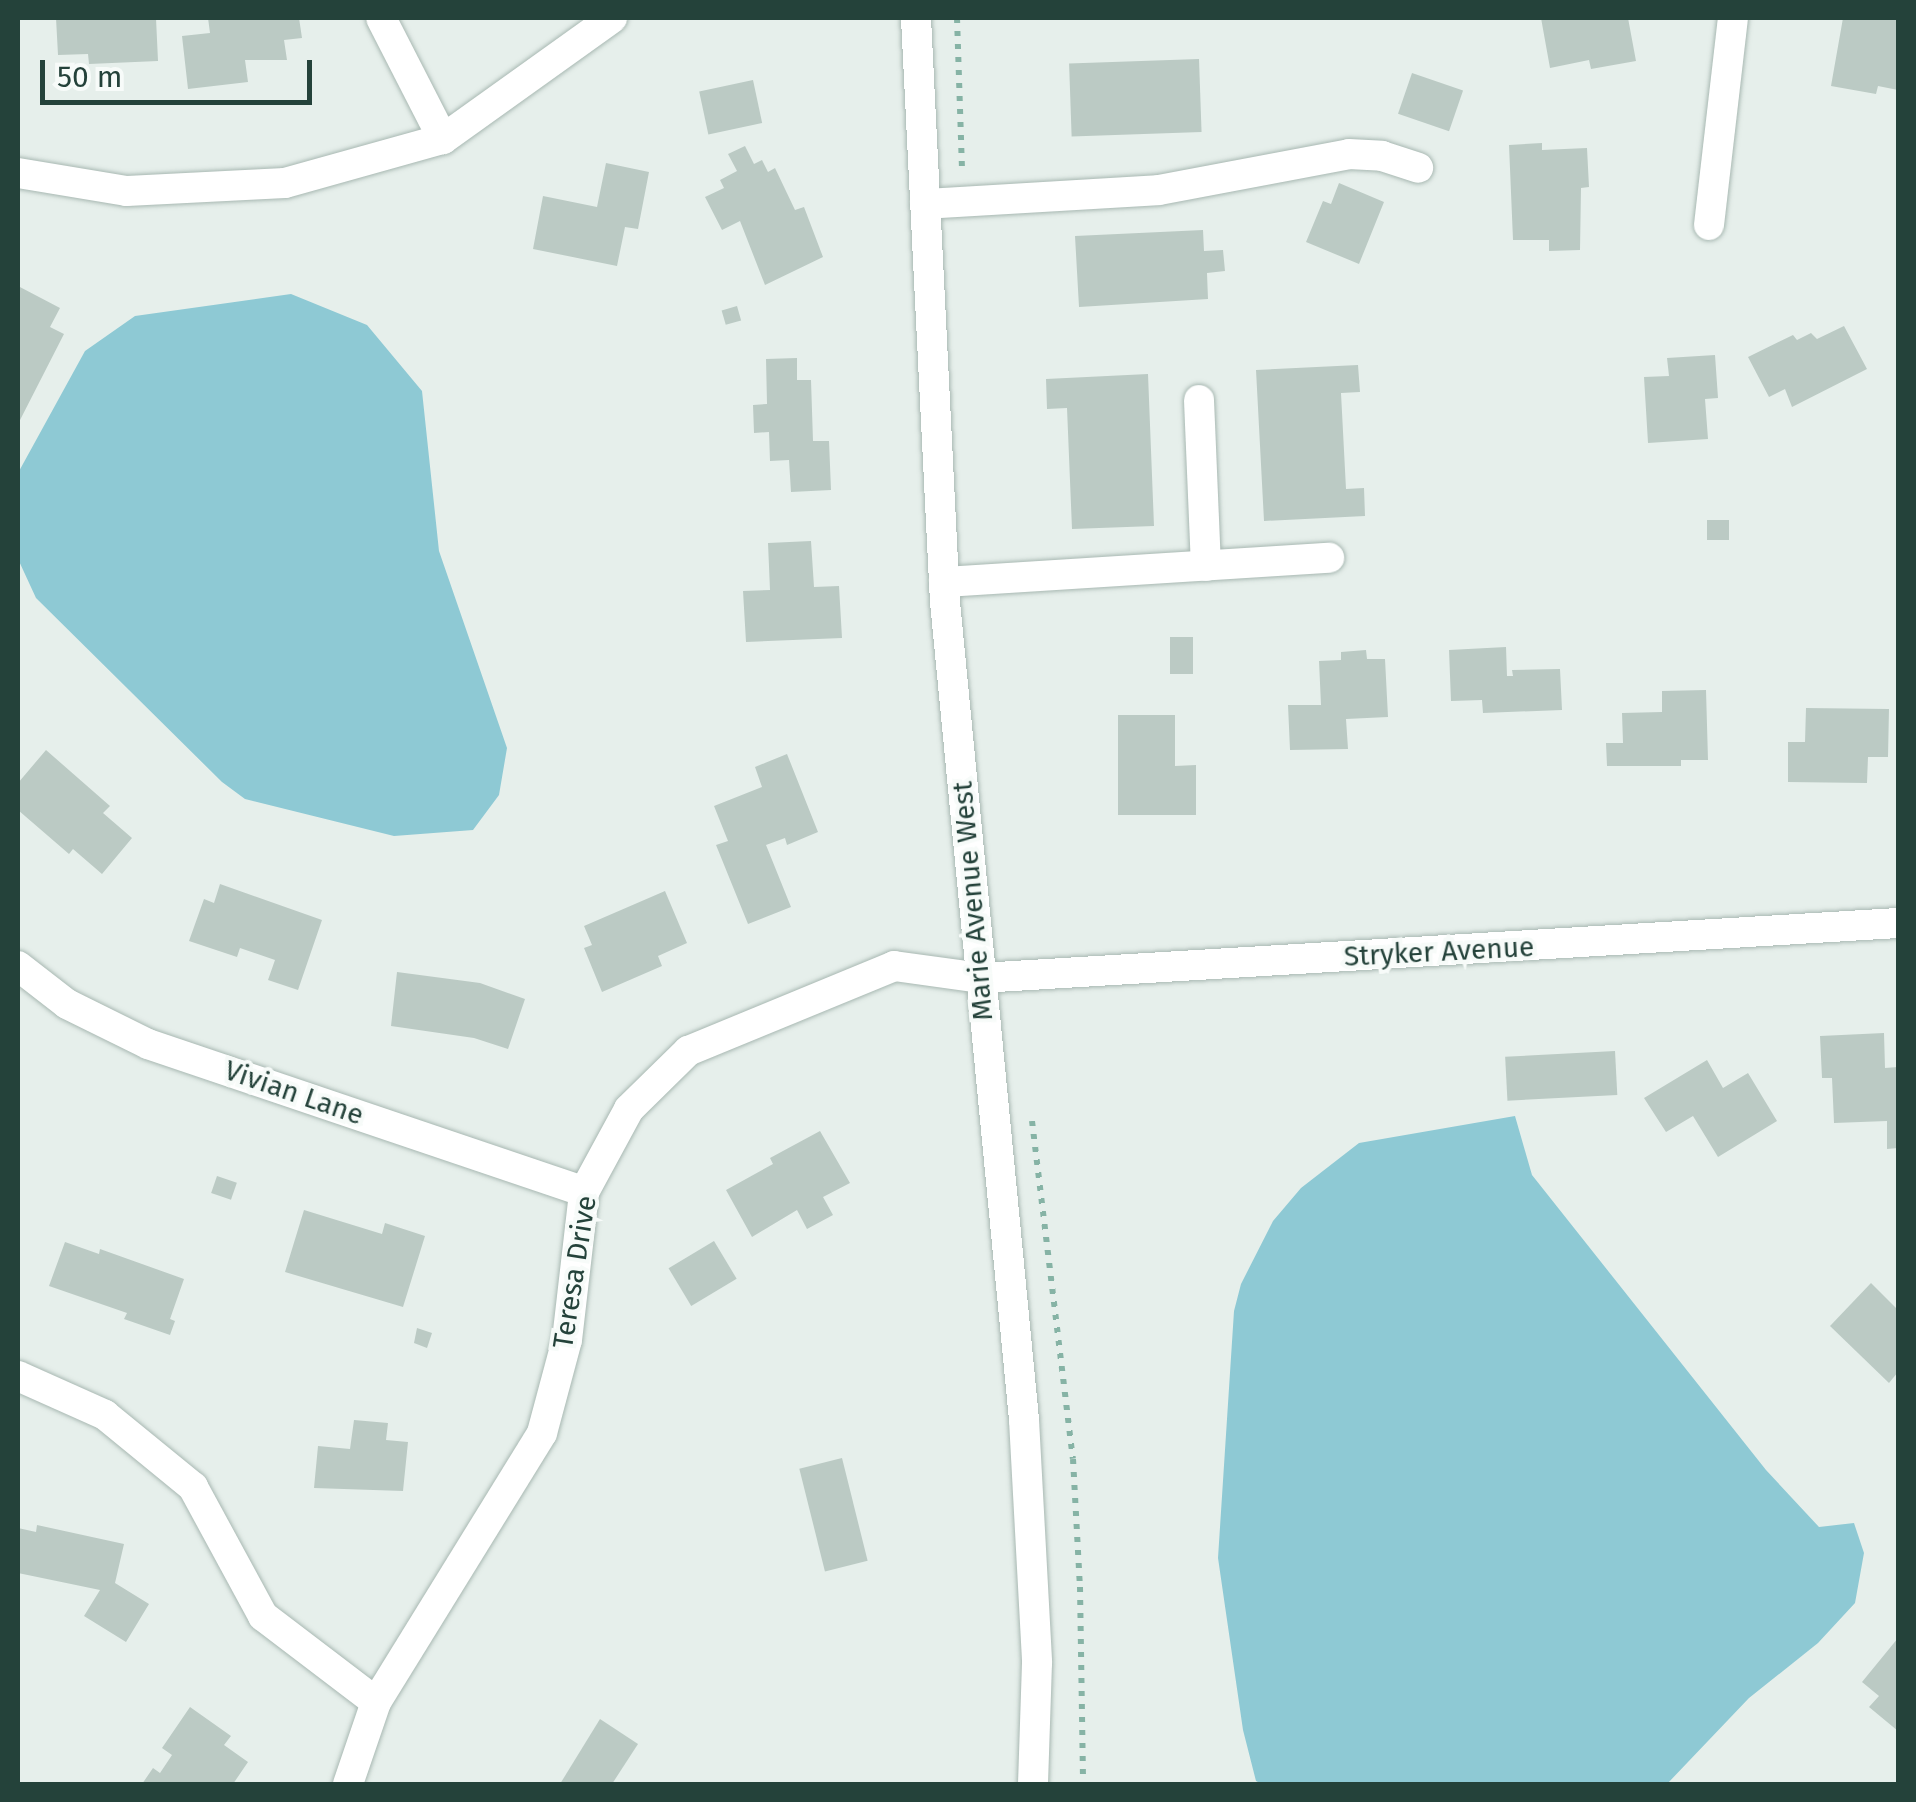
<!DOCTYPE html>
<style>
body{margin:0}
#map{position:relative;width:1916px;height:1802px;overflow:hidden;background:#e6efeb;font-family:"Fira Sans",sans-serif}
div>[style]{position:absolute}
.water>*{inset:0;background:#8ec9d4}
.building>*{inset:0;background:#bbcac4;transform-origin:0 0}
.path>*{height:6px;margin-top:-3px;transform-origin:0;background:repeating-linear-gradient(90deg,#86b3a5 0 5px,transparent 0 13px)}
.roads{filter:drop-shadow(0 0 2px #a8b8b2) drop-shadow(0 0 2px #a8b8b2)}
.minor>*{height:30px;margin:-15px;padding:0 15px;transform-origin:15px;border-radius:15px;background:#fff}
span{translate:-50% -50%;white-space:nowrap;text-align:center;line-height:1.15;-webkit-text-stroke:8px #f7fbf9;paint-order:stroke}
.street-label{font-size:28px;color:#24423a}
.frame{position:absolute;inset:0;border:20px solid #24423a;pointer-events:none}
.scale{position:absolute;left:40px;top:60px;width:272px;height:45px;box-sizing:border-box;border:5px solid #24423a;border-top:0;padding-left:12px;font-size:30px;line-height:35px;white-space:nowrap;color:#24423a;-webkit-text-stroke:8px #f7fbf9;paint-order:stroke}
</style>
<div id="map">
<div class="water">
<i style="clip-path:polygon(291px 294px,367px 325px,422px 391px,439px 551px,507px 748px,499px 795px,473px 830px,394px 836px,245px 799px,222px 782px,36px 598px,18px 559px,18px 473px,85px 351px,135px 316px)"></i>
<i style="clip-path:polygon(1515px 1116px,1532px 1175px,1766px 1470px,1819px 1527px,1854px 1523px,1864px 1553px,1855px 1603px,1818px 1643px,1749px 1698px,1667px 1784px,1262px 1784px,1256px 1781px,1243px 1730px,1218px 1558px,1234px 1311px,1241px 1284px,1273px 1221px,1301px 1188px,1359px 1143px)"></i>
</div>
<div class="building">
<i style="clip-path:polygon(56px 18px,156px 18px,158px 61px,89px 64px,88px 54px,58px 55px)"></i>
<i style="clip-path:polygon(208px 18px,299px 18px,302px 38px,284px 40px,287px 60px,245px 60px,248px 82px,188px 89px,182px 36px,210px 33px)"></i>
<i style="clip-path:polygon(1541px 18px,1628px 18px,1636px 61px,1591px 69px,1589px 60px,1550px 68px)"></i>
<i style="clip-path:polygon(1843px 18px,1898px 18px,1898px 90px,1878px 86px,1876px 94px,1831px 86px)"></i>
<i style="left:1199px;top:59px;width:73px;height:130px;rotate:88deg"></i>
<i style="left:1412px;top:73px;width:54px;height:43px;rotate:19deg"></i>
<i style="left:753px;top:80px;width:44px;height:55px;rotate:78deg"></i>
<i style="clip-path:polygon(1542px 143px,1542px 150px,1587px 148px,1589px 187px,1581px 188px,1580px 250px,1549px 251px,1549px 240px,1513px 240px,1509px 145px)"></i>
<i style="clip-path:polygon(745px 146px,754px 164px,762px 160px,768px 172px,775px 168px,795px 210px,804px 207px,823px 257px,765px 285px,740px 221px,722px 230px,705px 197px,724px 188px,720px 180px,737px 171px,728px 154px)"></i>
<i style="clip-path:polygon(606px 163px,649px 172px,638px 229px,625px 227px,617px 266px,533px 249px,543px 196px,597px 207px)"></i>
<i style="clip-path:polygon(1339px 183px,1384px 202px,1359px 264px,1306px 242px,1323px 201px,1331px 204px)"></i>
<i style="clip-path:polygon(1203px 230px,1204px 251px,1223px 250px,1225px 271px,1207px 273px,1208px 299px,1079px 307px,1075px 236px)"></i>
<i style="clip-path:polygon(18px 286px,60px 308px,50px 327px,64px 334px,18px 424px)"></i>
<i style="left:737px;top:306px;width:15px;height:16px;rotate:74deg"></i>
<i style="clip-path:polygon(1844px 326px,1867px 369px,1792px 407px,1785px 389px,1769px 397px,1748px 357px,1793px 335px,1797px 340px,1811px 333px,1817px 339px)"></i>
<i style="clip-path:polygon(1715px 355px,1718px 398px,1705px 399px,1708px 439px,1648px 443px,1644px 377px,1669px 376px,1667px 358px)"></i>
<i style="clip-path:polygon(797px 358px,797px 380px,811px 380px,813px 441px,829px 441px,831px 490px,791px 492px,789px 460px,770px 461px,769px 432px,754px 433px,753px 405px,767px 404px,766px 359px)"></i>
<i style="clip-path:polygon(1358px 365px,1360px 392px,1341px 393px,1346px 489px,1364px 488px,1365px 516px,1264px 521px,1256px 370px)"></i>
<i style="clip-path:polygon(1148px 374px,1154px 526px,1072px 529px,1067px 408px,1047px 409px,1046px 379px)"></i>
<i style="left:1729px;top:520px;width:20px;height:22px;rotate:90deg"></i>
<i style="clip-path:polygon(811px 541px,814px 587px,839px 586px,842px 638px,746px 642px,743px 591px,770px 590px,768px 543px)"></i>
<i style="left:1170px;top:637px;width:23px;height:37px"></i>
<i style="clip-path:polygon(1506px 647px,1507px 676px,1513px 676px,1512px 670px,1560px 669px,1562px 710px,1483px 713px,1482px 700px,1451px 701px,1449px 650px)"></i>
<i style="clip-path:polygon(1366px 650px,1367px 659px,1385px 659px,1388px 717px,1346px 719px,1348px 749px,1290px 750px,1288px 705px,1321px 705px,1319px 661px,1341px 660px,1341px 652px)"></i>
<i style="clip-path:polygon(1706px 690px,1708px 760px,1681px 760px,1681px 766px,1607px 766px,1606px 743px,1623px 743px,1622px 713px,1662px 712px,1662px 691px)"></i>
<i style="clip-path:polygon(1806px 708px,1889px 709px,1888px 757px,1868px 757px,1867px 783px,1788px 782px,1788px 742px,1805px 742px)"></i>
<i style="clip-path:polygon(1118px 715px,1175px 715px,1175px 766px,1196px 765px,1196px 815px,1118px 815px)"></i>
<i style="clip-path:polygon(46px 750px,110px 806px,103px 813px,132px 838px,102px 874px,73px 849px,69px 854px,18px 810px,18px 783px)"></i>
<i style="clip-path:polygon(787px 754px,818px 832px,787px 845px,785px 838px,766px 845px,791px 907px,748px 924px,716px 845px,728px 841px,714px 806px,762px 787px,755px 767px)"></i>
<i style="clip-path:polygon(220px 884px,322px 920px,298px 990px,268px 980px,275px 960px,240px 948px,237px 957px,189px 941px,204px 899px,214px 903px)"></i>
<i style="clip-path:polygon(665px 891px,687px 943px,658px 956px,662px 966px,602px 992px,584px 948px,592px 945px,584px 926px)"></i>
<i style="clip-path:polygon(397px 972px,480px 983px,525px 999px,508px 1049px,474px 1038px,391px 1026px)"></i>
<i style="clip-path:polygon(1884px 1033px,1885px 1068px,1898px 1067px,1898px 1148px,1887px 1149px,1887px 1121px,1834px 1123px,1832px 1078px,1822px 1078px,1820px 1036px)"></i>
<i style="left:1615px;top:1051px;width:44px;height:110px;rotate:87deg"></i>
<i style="clip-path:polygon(1707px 1060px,1723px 1088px,1748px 1073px,1777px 1121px,1718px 1157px,1693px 1116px,1666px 1132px,1644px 1098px)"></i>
<i style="clip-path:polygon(820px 1131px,850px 1183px,823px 1197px,833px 1215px,807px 1229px,797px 1210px,752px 1237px,726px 1190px,773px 1164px,770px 1158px)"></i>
<i style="left:217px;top:1176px;width:21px;height:18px;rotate:19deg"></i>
<i style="clip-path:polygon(304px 1210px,382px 1234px,385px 1223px,425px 1236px,403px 1307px,285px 1272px)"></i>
<i style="left:714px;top:1241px;width:44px;height:53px;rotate:59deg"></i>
<i style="clip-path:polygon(65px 1242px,99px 1254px,100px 1249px,184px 1279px,170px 1319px,175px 1321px,170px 1335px,124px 1319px,127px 1313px,49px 1286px)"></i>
<i style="clip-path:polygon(1871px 1283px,1898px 1310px,1898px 1372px,1889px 1383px,1830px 1326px)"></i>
<i style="clip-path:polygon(417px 1328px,432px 1333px,427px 1348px,414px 1343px)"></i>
<i style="clip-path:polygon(354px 1420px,388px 1423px,386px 1440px,408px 1442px,403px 1491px,314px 1488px,318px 1446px,350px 1449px)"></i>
<i style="left:842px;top:1458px;width:106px;height:44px;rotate:76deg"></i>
<i style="clip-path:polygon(37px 1525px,124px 1544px,115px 1583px,149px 1604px,126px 1642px,84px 1616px,100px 1590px,18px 1573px,18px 1528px,36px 1532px)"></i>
<i style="clip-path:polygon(1898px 1638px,1898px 1731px,1869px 1707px,1879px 1696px,1862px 1682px)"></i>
<i style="clip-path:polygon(190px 1707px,231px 1736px,224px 1745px,248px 1762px,233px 1784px,142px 1784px,153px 1768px,160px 1773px,172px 1755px,162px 1748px)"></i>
<i style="clip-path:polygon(600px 1719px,638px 1744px,612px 1784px,560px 1784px)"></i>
</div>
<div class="path">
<i style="left:957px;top:18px;width:153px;rotate:88.1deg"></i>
<i style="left:1032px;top:1121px;width:340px;rotate:83.1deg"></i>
<i style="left:1073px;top:1459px;width:128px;rotate:86.9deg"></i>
<i style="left:1080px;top:1587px;width:197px;rotate:89.1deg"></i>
</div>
<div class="roads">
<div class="minor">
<i style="left:381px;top:18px;width:136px;rotate:62.9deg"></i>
<i style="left:916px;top:18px;width:585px;rotate:87.16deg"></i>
<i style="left:945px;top:602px;width:822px;rotate:84.48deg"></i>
<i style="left:1024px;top:1420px;width:243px;rotate:86.9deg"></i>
<i style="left:1037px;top:1663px;width:121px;rotate:91.9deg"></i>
<i style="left:18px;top:173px;width:110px;rotate:9.4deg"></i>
<i style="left:127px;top:191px;width:158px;rotate:-2.9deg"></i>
<i style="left:285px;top:183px;width:164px;rotate:-15.6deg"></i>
<i style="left:443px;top:139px;width:208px;rotate:-35.6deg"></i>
<i style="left:925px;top:204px;width:234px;rotate:-3.4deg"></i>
<i style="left:1159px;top:190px;width:193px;rotate:-10.7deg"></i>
<i style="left:1349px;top:154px;width:33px;rotate:3deg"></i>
<i style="left:1382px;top:156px;width:38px;rotate:18deg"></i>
<i style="left:1709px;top:225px;width:208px;rotate:-83.4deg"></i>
<i style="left:1199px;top:400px;width:166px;rotate:87.6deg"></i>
<i style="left:944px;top:582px;width:386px;rotate:-3.6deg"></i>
<i style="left:18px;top:966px;width:62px;rotate:37.8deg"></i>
<i style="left:67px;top:1004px;width:90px;rotate:26.3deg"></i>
<i style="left:148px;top:1044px;width:460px;rotate:18.7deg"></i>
<i style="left:18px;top:1376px;width:95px;rotate:24.1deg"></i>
<i style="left:105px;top:1415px;width:114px;rotate:39.3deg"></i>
<i style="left:193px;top:1487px;width:147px;rotate:61.5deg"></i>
<i style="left:263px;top:1616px;width:142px;rotate:37.3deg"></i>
<i style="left:348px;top:1784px;width:87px;rotate:-71.1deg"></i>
<i style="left:376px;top:1702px;width:316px;rotate:-58.3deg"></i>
<i style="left:542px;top:1433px;width:96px;rotate:-75deg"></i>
<i style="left:567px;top:1340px;width:149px;rotate:-83.4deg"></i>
<i style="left:584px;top:1192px;width:94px;rotate:-61.5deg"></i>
<i style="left:629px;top:1109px;width:83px;rotate:-44.5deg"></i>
<i style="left:688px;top:1051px;width:223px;rotate:-22.4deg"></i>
<i style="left:894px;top:966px;width:87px;rotate:7.9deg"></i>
<i style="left:980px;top:978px;width:920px;rotate:-3.43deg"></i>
</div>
</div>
<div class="street-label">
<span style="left:973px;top:901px;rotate:-95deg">Marie Avenue West</span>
<span style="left:1439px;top:952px;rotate:-3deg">Stryker Avenue</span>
<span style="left:294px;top:1093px;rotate:19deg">Vivian Lane</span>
<span style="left:575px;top:1272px;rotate:-81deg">Teresa Drive</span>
</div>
<div class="frame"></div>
<div class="scale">50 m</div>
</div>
